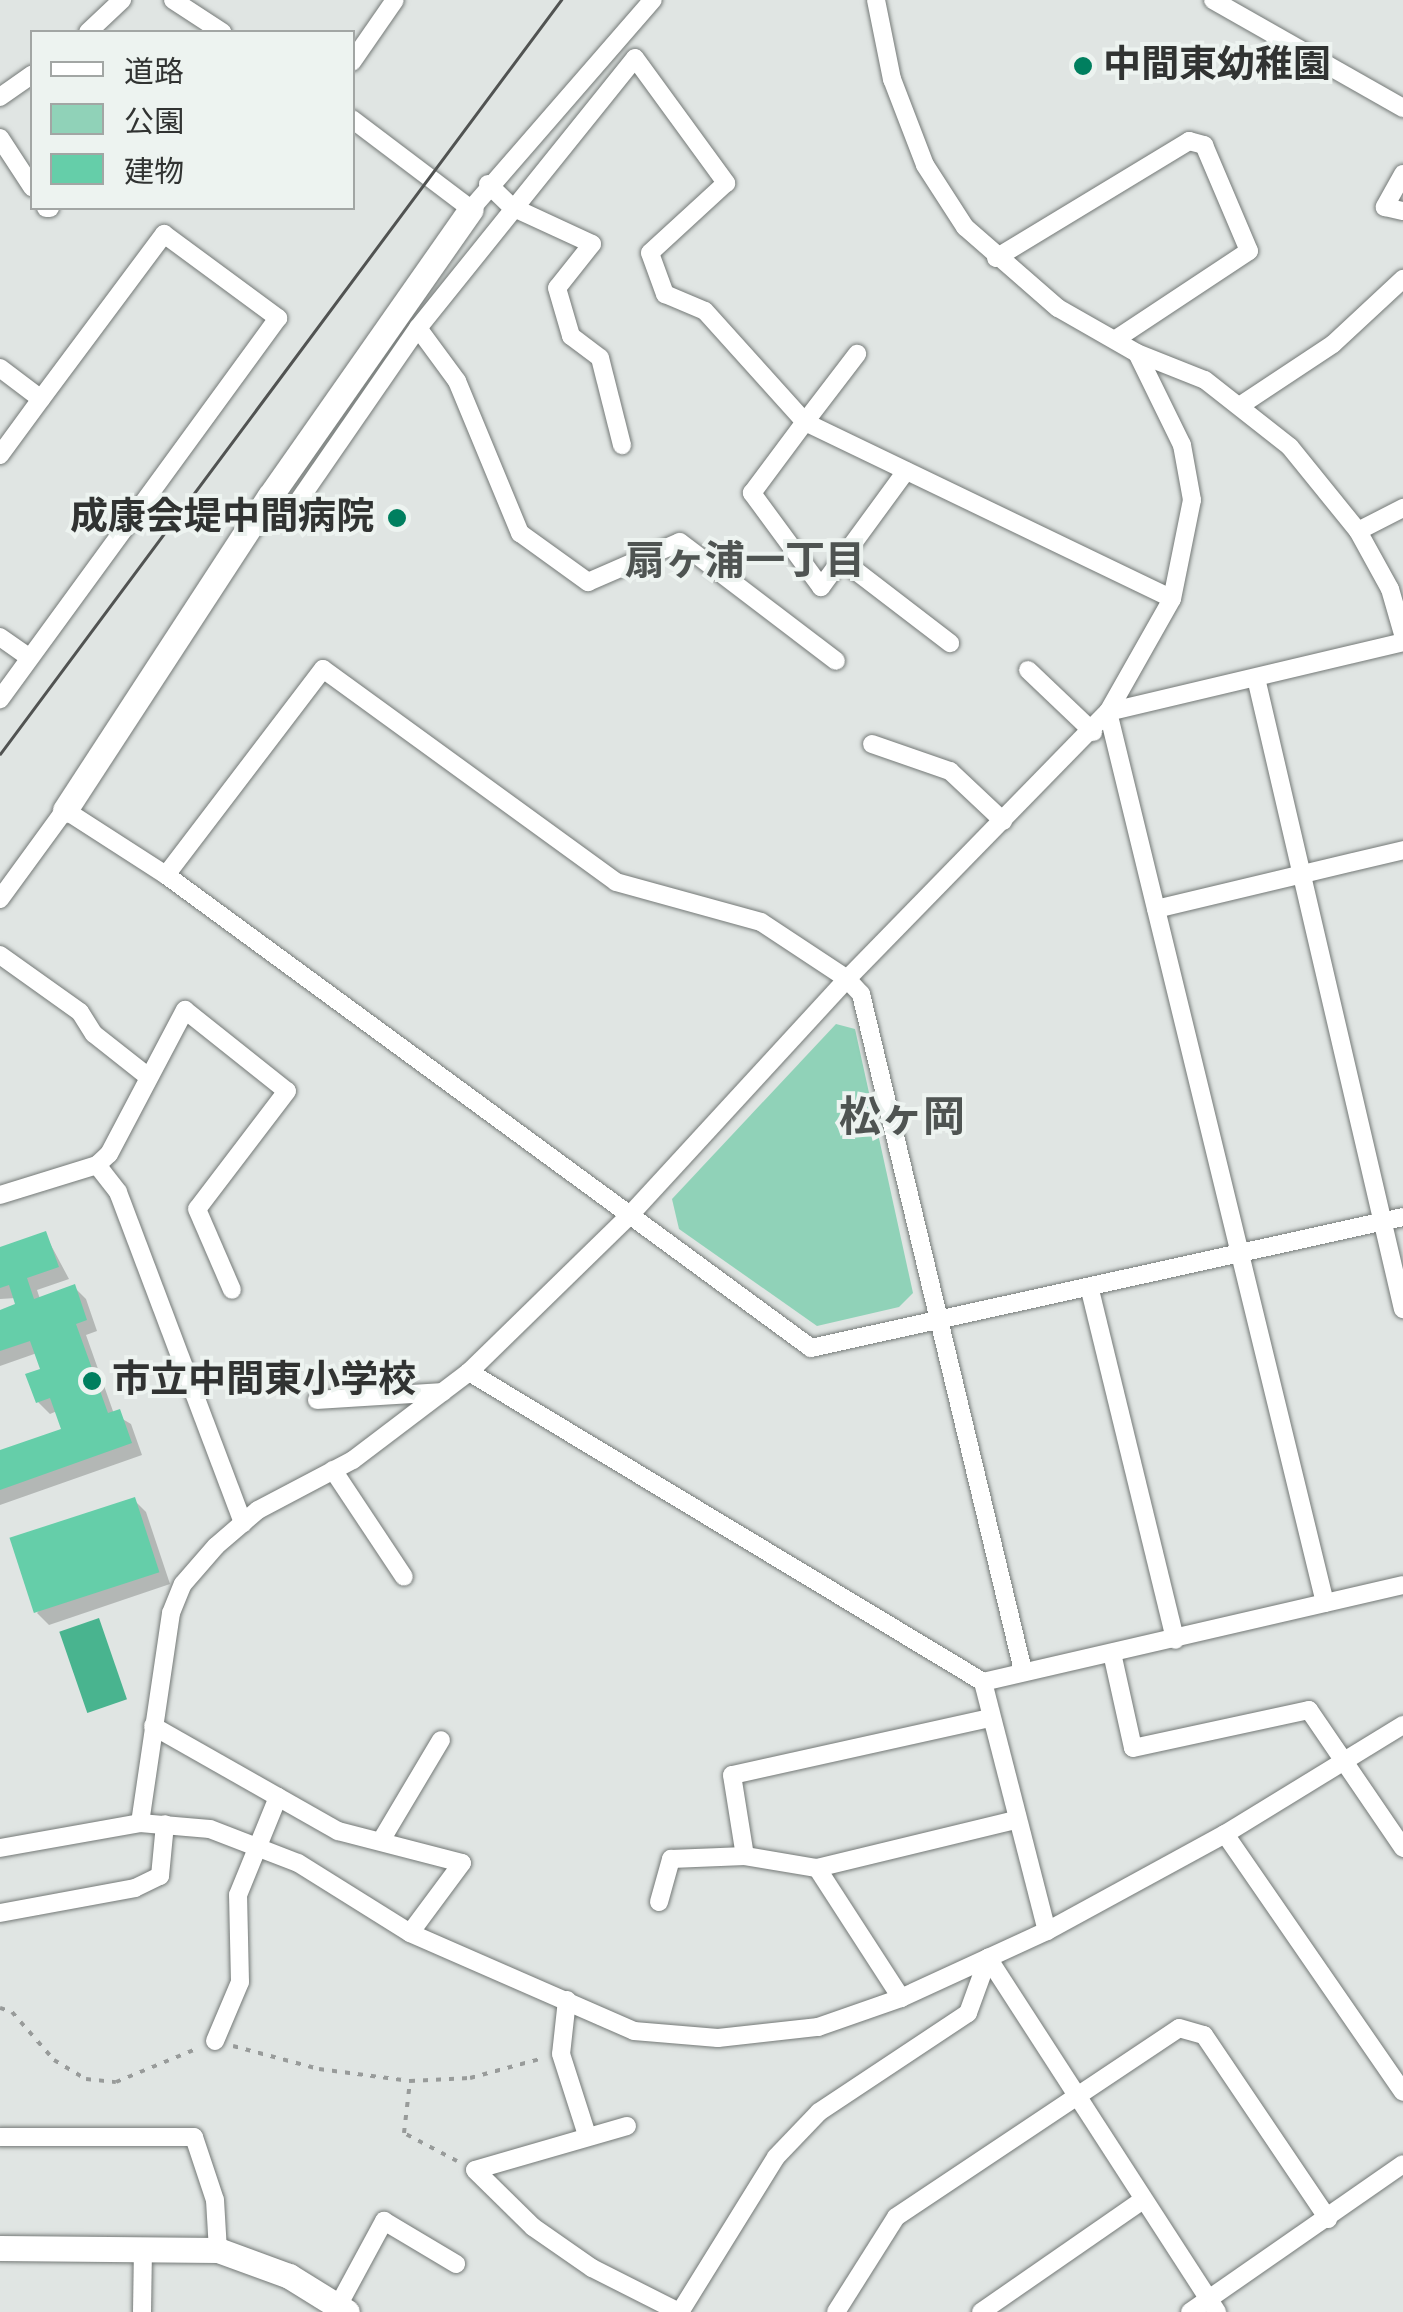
<!DOCTYPE html>
<meta charset="utf-8">
<style>
body{margin:0}
#map{position:relative;width:1403px;height:2312px;overflow:hidden;background:#e0e5e3;font-family:"Sofia Sans Condensed","Noto Sans JP",sans-serif}
div>[style]{position:absolute}
.green>*{inset:0;background:#90d2b8}
.water>*{inset:0;background:#49b48f;transform-origin:0 0}
.shadow>*{inset:0;background:#0003}
.building>*{inset:0;background:#65cea9;transform-origin:0 0}
.path>*{height:4px;margin-top:-2px;transform-origin:0;background:repeating-linear-gradient(90deg,#989b9a 0 5px,transparent 0 13px)}
.roads{filter:drop-shadow(0 0 2px #747977) drop-shadow(0 0 2px #747977)}
.street>*{height:18px;margin:-9px;padding:0 9px;transform-origin:9px;border-radius:9px;background:#fff}
.secondary>*{height:25px;margin:-12.5px;padding:0 12.5px;transform-origin:12.5px;border-radius:12.5px;background:#fff}
.tram>*{height:2.5px;margin:-1.25px;padding:0 1.25px;transform-origin:1.25px;border-radius:1.25px;background:#515352}
.dots>*{width:28px;height:28px;translate:-50% -50%;box-sizing:border-box;border:5px solid #edf3f0;border-radius:50%}
span{translate:-50% -50%;white-space:nowrap;text-align:center;line-height:1.15;-webkit-text-stroke:8px #edf3f0;paint-order:stroke}
.poi-label{font-size:38px;color:#313332;font-weight:700}
.left{translate:0 -50%;text-align:left}
.right{translate:-100% -50%;text-align:right}
.neighbourhood-label{font-size:40px;color:#4f5452;font-weight:700}
.quarter-label{font-size:42px;color:#4f5452;font-weight:700}
.legend{position:absolute;left:30px;top:30px;width:325px;height:180px;box-sizing:border-box;background:#edf3f0;border:2px solid #a2a6a4;margin:0;padding:12px 18px;list-style:none;font-size:30px;color:#313332}
.legend li{display:flex;align-items:center;gap:20px;height:50px}
.legend b{width:50px;border:2px solid #a2a6a4}
</style>
<div id="map">
<div class="green">
<i style="clip-path:polygon(836px 1024px,855px 1029px,913px 1293px,899px 1307px,817px 1326px,679px 1229px,672px 1199px)"></i>
</div>
<div class="water">
<i style="left:99px;top:1618px;width:86px;height:42px;rotate:71deg"></i>
</div>
<div class="shadow">
<i style="clip-path:polygon(45px 1234px,69px 1279px,37px 1290px,40px 1299px,74px 1287px,86px 1299px,97px 1331px,86px 1335px,114px 1414px,131px 1424px,142px 1455px,0 1505px,0 1453px,64px 1431px,57px 1411px,50px 1414px,38px 1402px,43px 1370px,37px 1353px,0 1366px,0 1312px,18px 1306px,16px 1298px,0 1299px,0 1249px)"></i>
<i style="clip-path:polygon(134px 1500px,146px 1512px,170px 1584px,49px 1625px,37px 1613px)"></i>
</div>
<div class="building">
<i style="clip-path:polygon(46px 1231px,59px 1267px,27px 1278px,34px 1299px,75px 1284px,87px 1320px,76px 1324px,108px 1413px,120px 1409px,132px 1443px,0 1490px,0 1450px,61px 1429px,50px 1398px,36px 1403px,25px 1374px,40px 1369px,30px 1341px,0 1351px,0 1310px,15px 1304px,9px 1285px,0 1288px,0 1247px)"></i>
<i style="left:135px;top:1497px;width:79px;height:132px;rotate:72deg"></i>
</div>
<div class="path">
<i style="left:0;top:2008px;width:13px;rotate:18deg"></i>
<i style="left:12px;top:2012px;width:64px;rotate:48.8deg"></i>
<i style="left:54px;top:2060px;width:37px;rotate:31deg"></i>
<i style="left:86px;top:2079px;width:30px;rotate:6deg"></i>
<i style="left:116px;top:2082px;width:87px;rotate:-22.4deg"></i>
<i style="left:233px;top:2046px;width:89px;rotate:15deg"></i>
<i style="left:319px;top:2069px;width:92px;rotate:7.5deg"></i>
<i style="left:457px;top:2161px;width:60px;rotate:-152.2deg"></i>
<i style="left:404px;top:2133px;width:52px;rotate:-83.4deg"></i>
<i style="left:410px;top:2081px;width:60px;rotate:-2.9deg"></i>
<i style="left:470px;top:2078px;width:73px;rotate:-15.2deg"></i>
</div>
<div class="roads">
<div class="street">
<i style="left:173px;top:0;width:59px;rotate:33.1deg"></i>
<i style="left:876px;top:0;width:81px;rotate:78.6deg"></i>
<i style="left:892px;top:79px;width:92px;rotate:69deg"></i>
<i style="left:925px;top:165px;width:74px;rotate:57.2deg"></i>
<i style="left:965px;top:227px;width:123px;rotate:41.1deg"></i>
<i style="left:1058px;top:308px;width:91px;rotate:29.7deg"></i>
<i style="left:1137px;top:353px;width:73px;rotate:21.7deg"></i>
<i style="left:1205px;top:380px;width:108px;rotate:38.2deg"></i>
<i style="left:1290px;top:447px;width:108px;rotate:51deg"></i>
<i style="left:1358px;top:531px;width:66px;rotate:61.1deg"></i>
<i style="left:1390px;top:589px;width:47px;rotate:73.9deg"></i>
<i style="left:1213px;top:0;width:219px;rotate:29.6deg"></i>
<i style="left:88px;top:32px;width:47px;rotate:-43.3deg"></i>
<i style="left:352px;top:62px;width:75px;rotate:-55.3deg"></i>
<i style="left:0;top:97px;width:39px;rotate:-35deg"></i>
<i style="left:352px;top:119px;width:149px;rotate:37.1deg"></i>
<i style="left:471px;top:209px;width:277px;rotate:-49deg"></i>
<i style="left:0;top:138px;width:59px;rotate:56.9deg"></i>
<i style="left:1403px;top:174px;width:38px;rotate:119deg"></i>
<i style="left:1385px;top:207px;width:18px;rotate:13deg"></i>
<i style="left:488px;top:184px;width:33px;rotate:44deg"></i>
<i style="left:512px;top:207px;width:88px;rotate:24.8deg"></i>
<i style="left:592px;top:244px;width:56px;rotate:128.5deg"></i>
<i style="left:557px;top:288px;width:50px;rotate:73.7deg"></i>
<i style="left:571px;top:336px;width:36px;rotate:37deg"></i>
<i style="left:600px;top:358px;width:90px;rotate:75.8deg"></i>
<i style="left:46px;top:208px;width:4px"></i>
<i style="left:996px;top:258px;width:226px;rotate:-31.2deg"></i>
<i style="left:1189px;top:141px;width:16px;rotate:15deg"></i>
<i style="left:1204px;top:145px;width:115px;rotate:67deg"></i>
<i style="left:1249px;top:251px;width:159px;rotate:146.5deg"></i>
<i style="left:418px;top:328px;width:66px;rotate:53.7deg"></i>
<i style="left:457px;top:381px;width:165px;rotate:67.5deg"></i>
<i style="left:520px;top:533px;width:84px;rotate:35.8deg"></i>
<i style="left:588px;top:582px;width:100px;rotate:-23.5deg"></i>
<i style="left:680px;top:542px;width:196px;rotate:37.3deg"></i>
<i style="left:0;top:368px;width:51px;rotate:37.1deg"></i>
<i style="left:41px;top:399px;width:206px;rotate:-53.3deg"></i>
<i style="left:164px;top:234px;width:142px;rotate:36.4deg"></i>
<i style="left:278px;top:318px;width:472px;rotate:126.1deg"></i>
<i style="left:1241px;top:405px;width:110px;rotate:-33.5deg"></i>
<i style="left:1333px;top:344px;width:96px;rotate:-42.9deg"></i>
<i style="left:0;top:455px;width:69px;rotate:-53.8deg"></i>
<i style="left:906px;top:471px;width:144px;rotate:126.2deg"></i>
<i style="left:821px;top:587px;width:117px;rotate:-126.3deg"></i>
<i style="left:752px;top:493px;width:89px;rotate:-53.3deg"></i>
<i style="left:805px;top:422px;width:407px;rotate:25.7deg"></i>
<i style="left:270px;top:496px;width:26px;rotate:29deg"></i>
<i style="left:293px;top:509px;width:220px;rotate:-55.4deg"></i>
<i style="left:418px;top:328px;width:346px;rotate:-51.2deg"></i>
<i style="left:635px;top:58px;width:155px;rotate:53.9deg"></i>
<i style="left:726px;top:183px;width:103px;rotate:137.4deg"></i>
<i style="left:650px;top:253px;width:44px;rotate:69.9deg"></i>
<i style="left:665px;top:294px;width:43px;rotate:23deg"></i>
<i style="left:705px;top:311px;width:149px;rotate:48deg"></i>
<i style="left:805px;top:422px;width:86px;rotate:-52.6deg"></i>
<i style="left:1358px;top:531px;width:51px;rotate:-27.1deg"></i>
<i style="left:843px;top:561px;width:135px;rotate:37.5deg"></i>
<i style="left:0;top:637px;width:35px;rotate:35deg"></i>
<i style="left:1028px;top:670px;width:90px;rotate:43.6deg"></i>
<i style="left:1256px;top:678px;width:648px;rotate:76.89deg"></i>
<i style="left:1108px;top:712px;width:917px;rotate:76.31deg"></i>
<i style="left:1108px;top:712px;width:303px;rotate:-13.3deg"></i>
<i style="left:872px;top:744px;width:83px;rotate:19.1deg"></i>
<i style="left:950px;top:771px;width:73px;rotate:43.3deg"></i>
<i style="left:166px;top:875px;width:259px;rotate:-52.7deg"></i>
<i style="left:323px;top:669px;width:362px;rotate:36deg"></i>
<i style="left:616px;top:882px;width:150px;rotate:15.4deg"></i>
<i style="left:761px;top:922px;width:103px;rotate:33.5deg"></i>
<i style="left:847px;top:979px;width:21px;rotate:47deg"></i>
<i style="left:861px;top:994px;width:696px;rotate:76.54deg"></i>
<i style="left:0;top:899px;width:110px;rotate:-53.9deg"></i>
<i style="left:65px;top:810px;width:120px;rotate:32.8deg"></i>
<i style="left:166px;top:875px;width:800px;rotate:36.25deg"></i>
<i style="left:811px;top:1348px;width:606px;rotate:-12.48deg"></i>
<i style="left:1156px;top:909px;width:254px;rotate:-13.4deg"></i>
<i style="left:0;top:955px;width:98px;rotate:35.5deg"></i>
<i style="left:80px;top:1012px;width:26px;rotate:58deg"></i>
<i style="left:94px;top:1034px;width:66px;rotate:38.3deg"></i>
<i style="left:97px;top:1165px;width:34px;rotate:52deg"></i>
<i style="left:118px;top:1192px;width:354px;rotate:69.3deg"></i>
<i style="left:0;top:1195px;width:102px;rotate:-17.2deg"></i>
<i style="left:97px;top:1165px;width:16px;rotate:-43deg"></i>
<i style="left:109px;top:1154px;width:163px;rotate:-62.2deg"></i>
<i style="left:185px;top:1010px;width:130px;rotate:38.5deg"></i>
<i style="left:287px;top:1091px;width:148px;rotate:127.3deg"></i>
<i style="left:197px;top:1209px;width:88px;rotate:66.6deg"></i>
<i style="left:1090px;top:1290px;width:360px;rotate:76.3deg"></i>
<i style="left:469px;top:1372px;width:600px;rotate:31.09deg"></i>
<i style="left:983px;top:1682px;width:431px;rotate:-13deg"></i>
<i style="left:317px;top:1400px;width:126px;rotate:-3.6deg"></i>
<i style="left:333px;top:1470px;width:128px;rotate:56.4deg"></i>
<i style="left:1112px;top:1653px;width:97px;rotate:77.5deg"></i>
<i style="left:1133px;top:1748px;width:180px;rotate:-12.2deg"></i>
<i style="left:1309px;top:1710px;width:167px;rotate:55.7deg"></i>
<i style="left:983px;top:1682px;width:257px;rotate:75.6deg"></i>
<i style="left:990px;top:1718px;width:264px;rotate:167.5deg"></i>
<i style="left:732px;top:1775px;width:82px;rotate:80.9deg"></i>
<i style="left:745px;top:1856px;width:73px;rotate:9.5deg"></i>
<i style="left:817px;top:1868px;width:204px;rotate:-13.6deg"></i>
<i style="left:153px;top:1726px;width:213px;rotate:29.6deg"></i>
<i style="left:338px;top:1831px;width:128px;rotate:14.5deg"></i>
<i style="left:462px;top:1863px;width:87px;rotate:126.6deg"></i>
<i style="left:140px;top:1823px;width:212px;rotate:-81.6deg"></i>
<i style="left:171px;top:1613px;width:31px;rotate:-68deg"></i>
<i style="left:183px;top:1584px;width:50px;rotate:-49deg"></i>
<i style="left:216px;top:1546px;width:55px;rotate:-40.6deg"></i>
<i style="left:258px;top:1510px;width:107px;rotate:-27.8deg"></i>
<i style="left:353px;top:1460px;width:146px;rotate:-37.2deg"></i>
<i style="left:469px;top:1372px;width:223px;rotate:-44.3deg"></i>
<i style="left:629px;top:1216px;width:322px;rotate:-47.4deg"></i>
<i style="left:847px;top:979px;width:373px;rotate:-45.7deg"></i>
<i style="left:1108px;top:712px;width:130px;rotate:-60.5deg"></i>
<i style="left:1172px;top:599px;width:101px;rotate:-78.6deg"></i>
<i style="left:1192px;top:500px;width:56px;rotate:-100.3deg"></i>
<i style="left:1182px;top:445px;width:102px;rotate:-116.1deg"></i>
<i style="left:1225px;top:1834px;width:313px;rotate:55.4deg"></i>
<i style="left:382px;top:1839px;width:115px;rotate:-59.2deg"></i>
<i style="left:0;top:1848px;width:142px;rotate:-10.1deg"></i>
<i style="left:140px;top:1823px;width:70px;rotate:4.9deg"></i>
<i style="left:210px;top:1829px;width:94px;rotate:21.1deg"></i>
<i style="left:298px;top:1863px;width:132px;rotate:32deg"></i>
<i style="left:410px;top:1933px;width:244px;rotate:23.6deg"></i>
<i style="left:634px;top:2031px;width:84px;rotate:4.8deg"></i>
<i style="left:718px;top:2038px;width:101px;rotate:-6.3deg"></i>
<i style="left:818px;top:2027px;width:88px;rotate:-19.3deg"></i>
<i style="left:901px;top:1998px;width:161px;rotate:-24.7deg"></i>
<i style="left:1047px;top:1931px;width:203px;rotate:-28.6deg"></i>
<i style="left:1225px;top:1834px;width:209px;rotate:-31.5deg"></i>
<i style="left:817px;top:1868px;width:155px;rotate:57.1deg"></i>
<i style="left:659px;top:1902px;width:45px;rotate:-74.4deg"></i>
<i style="left:671px;top:1859px;width:74px;rotate:-2.3deg"></i>
<i style="left:0;top:1913px;width:137px;rotate:-10.5deg"></i>
<i style="left:135px;top:1888px;width:28px;rotate:-26deg"></i>
<i style="left:160px;top:1876px;width:52px;rotate:-84.5deg"></i>
<i style="left:988px;top:1958px;width:422px;rotate:57.1deg"></i>
<i style="left:567px;top:2000px;width:54px;rotate:96.3deg"></i>
<i style="left:561px;top:2054px;width:85px;rotate:72.2deg"></i>
<i style="left:215px;top:2041px;width:64px;rotate:-67deg"></i>
<i style="left:240px;top:1982px;width:87px;rotate:-91.3deg"></i>
<i style="left:238px;top:1895px;width:106px;rotate:-67.8deg"></i>
<i style="left:627px;top:2126px;width:158px;rotate:163.9deg"></i>
<i style="left:475px;top:2170px;width:81px;rotate:44.5deg"></i>
<i style="left:533px;top:2227px;width:72px;rotate:34.8deg"></i>
<i style="left:592px;top:2268px;width:97px;rotate:26.8deg"></i>
<i style="left:0;top:2137px;width:194px"></i>
<i style="left:194px;top:2137px;width:66px;rotate:71.6deg"></i>
<i style="left:215px;top:2200px;width:50px;rotate:86.6deg"></i>
<i style="left:338px;top:2306px;width:97px;rotate:-61.6deg"></i>
<i style="left:384px;top:2221px;width:84px;rotate:30.8deg"></i>
<i style="left:142px;top:2312px;width:65px;rotate:-89.1deg"></i>
<i style="left:680px;top:2312px;width:182px;rotate:-58.2deg"></i>
<i style="left:776px;top:2157px;width:62px;rotate:-46.3deg"></i>
<i style="left:819px;top:2112px;width:179px;rotate:-33.6deg"></i>
<i style="left:968px;top:2013px;width:59px;rotate:-70deg"></i>
<i style="left:836px;top:2312px;width:112px;rotate:-57.7deg"></i>
<i style="left:896px;top:2217px;width:340px;rotate:-33.7deg"></i>
<i style="left:1179px;top:2028px;width:26px;rotate:16deg"></i>
<i style="left:1204px;top:2035px;width:222px;rotate:56deg"></i>
<i style="left:981px;top:2312px;width:197px;rotate:-34.7deg"></i>
<i style="left:1190px;top:2312px;width:259px;rotate:-34.8deg"></i>
</div>
<div class="secondary">
<i style="left:65px;top:810px;width:375px;rotate:-56.9deg"></i>
<i style="left:270px;top:496px;width:350px;rotate:-55deg"></i>
<i style="left:0;top:2248px;width:218px;rotate:0.5deg"></i>
<i style="left:218px;top:2250px;width:76px;rotate:20.1deg"></i>
<i style="left:289px;top:2276px;width:68px;rotate:31.8deg"></i>
</div>
</div>
<div class="tram">
<i style="left:0;top:754px;width:940px;rotate:-53.35deg"></i>
</div>
<div class="dots">
<i style="left:1083px;top:66px;background:#007f5f"></i>
<i style="left:397px;top:518px;background:#007f5f"></i>
<i style="left:92px;top:1381px;background:#007f5f"></i>
</div>
<div class="poi-label">
<span class="left" style="left:1103px;top:66px">中間東幼稚園</span>
<span class="right" style="left:374px;top:518px">成康会堤中間病院</span>
<span class="left" style="left:112px;top:1381px">市立中間東小学校</span>
</div>
<div class="neighbourhood-label">
<span style="left:745px;top:562px">扇ヶ浦一丁目</span>
</div>
<div class="quarter-label">
<span style="left:902px;top:1119px">松ヶ岡</span>
</div>
<ul class="legend">
<li><b style="height:12px;background:#fff"></b>道路</li>
<li><b style="height:28px;background:#90d2b8"></b>公園</li>
<li><b style="height:28px;background:#65cea9"></b>建物</li>
</ul>
</div>
